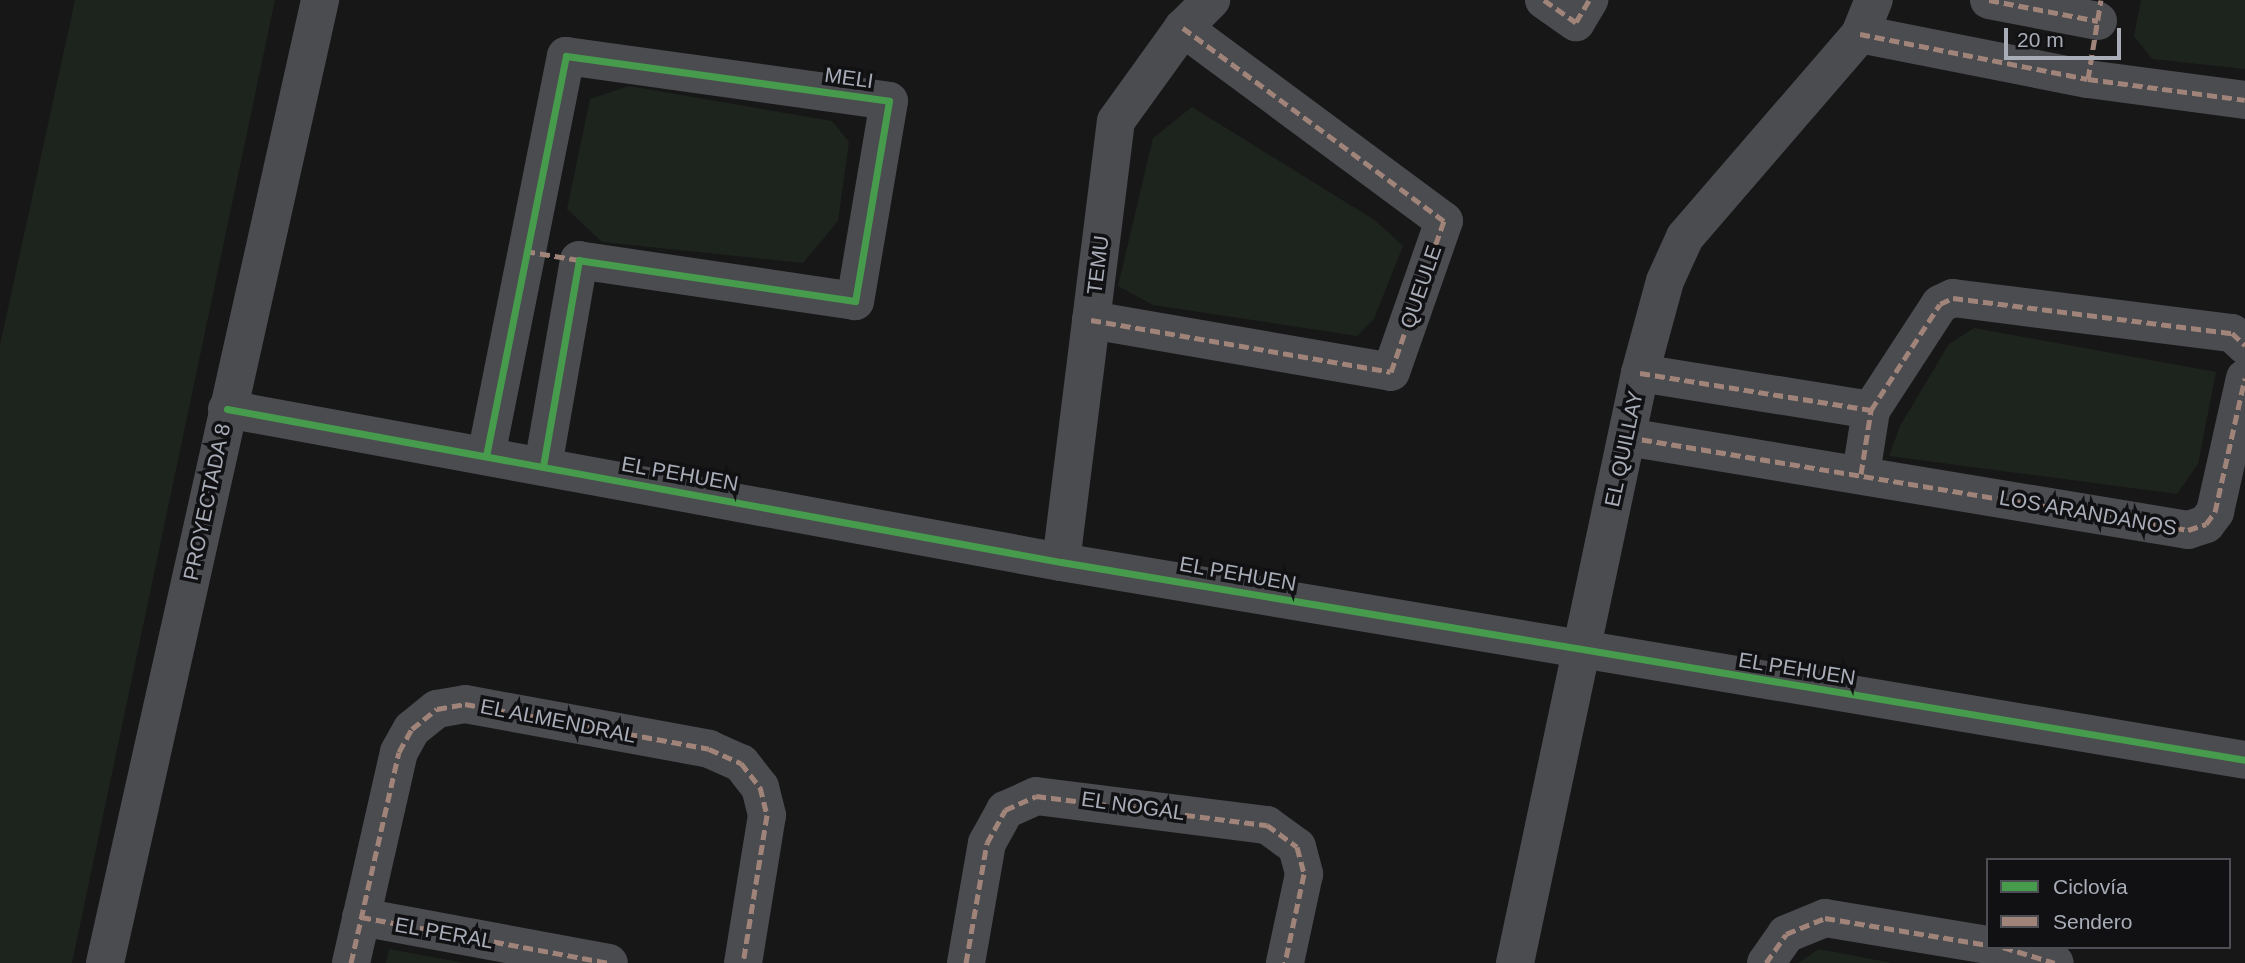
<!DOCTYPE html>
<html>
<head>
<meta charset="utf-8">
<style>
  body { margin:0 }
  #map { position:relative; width:2245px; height:963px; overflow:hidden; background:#171717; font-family:Arial,sans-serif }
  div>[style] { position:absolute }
  .green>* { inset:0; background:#1d241e }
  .minor>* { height:38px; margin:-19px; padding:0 19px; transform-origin:19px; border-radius:19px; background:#4b4c50 }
  .quiet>* { height:5px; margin-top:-2.5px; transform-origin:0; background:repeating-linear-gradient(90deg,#a18479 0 10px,transparent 0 15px) }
  .cycleway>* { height:7px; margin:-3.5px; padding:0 3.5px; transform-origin:3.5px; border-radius:3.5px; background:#469c4c }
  span { translate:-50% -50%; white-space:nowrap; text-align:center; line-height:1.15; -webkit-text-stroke:7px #111113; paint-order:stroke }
  .street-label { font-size:21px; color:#a8adb8 }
  .legend { position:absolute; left:1986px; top:858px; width:245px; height:91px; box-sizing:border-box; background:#111113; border:2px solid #4d4f55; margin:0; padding:9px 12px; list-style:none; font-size:21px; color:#a8adb8 }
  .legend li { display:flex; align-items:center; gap:14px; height:35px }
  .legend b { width:35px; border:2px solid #4d4f55 }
  .scale { position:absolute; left:2004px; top:28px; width:117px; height:32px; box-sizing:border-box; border:4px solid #a8adb8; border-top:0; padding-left:9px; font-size:21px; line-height:24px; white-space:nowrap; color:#a8adb8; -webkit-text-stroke:5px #111113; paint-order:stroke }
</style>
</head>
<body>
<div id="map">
  <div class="green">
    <i style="clip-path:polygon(75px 0,275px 0,72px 963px,0 963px,0 345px)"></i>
    <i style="clip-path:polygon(2141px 0,2245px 0,2245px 69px,2152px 59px,2134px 36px)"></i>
    <i style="clip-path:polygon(629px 86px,832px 121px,849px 142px,838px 221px,803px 263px,602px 242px,567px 209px,590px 99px)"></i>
    <i style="clip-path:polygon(1192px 107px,1376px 221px,1403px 246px,1374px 319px,1357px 336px,1153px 305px,1118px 286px,1153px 138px)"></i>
    <i style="clip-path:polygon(1974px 328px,2216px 372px,2198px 464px,2177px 494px,1889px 456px,1900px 426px,1949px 344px)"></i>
    <i style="clip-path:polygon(389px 949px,465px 963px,386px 963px)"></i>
    <i style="clip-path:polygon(1819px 949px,1892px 963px,1798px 963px)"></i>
  </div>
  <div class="minor">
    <i style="left:1544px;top:0;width:39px;rotate:35deg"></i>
    <i style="left:1576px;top:22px;width:26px;rotate:-59deg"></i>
    <i style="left:1989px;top:0;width:111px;rotate:10.9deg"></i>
    <i style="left:1860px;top:34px;width:232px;rotate:11.2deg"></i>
    <i style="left:2088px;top:79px;width:158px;rotate:7.6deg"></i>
    <i style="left:1091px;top:320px;width:304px;rotate:9.8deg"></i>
    <i style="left:1391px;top:372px;width:160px;rotate:-70.7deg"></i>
    <i style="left:1444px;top:221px;width:325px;rotate:-143.5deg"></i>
    <i style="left:1640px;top:373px;width:234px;rotate:9.1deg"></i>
    <i style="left:227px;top:409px;width:848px;rotate:10.4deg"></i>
    <i style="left:1061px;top:562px;width:1200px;rotate:9.49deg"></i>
    <i style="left:1627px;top:437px;width:569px;rotate:9.41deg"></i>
    <i style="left:2188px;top:530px;width:19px;rotate:-18deg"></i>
    <i style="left:2206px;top:524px;width:15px;rotate:-53deg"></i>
    <i style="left:2215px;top:512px;width:137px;rotate:-77.4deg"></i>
    <i style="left:486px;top:456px;width:408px;rotate:-78.7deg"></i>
    <i style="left:566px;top:56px;width:326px;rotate:7.9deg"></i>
    <i style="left:889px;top:101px;width:203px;rotate:99.6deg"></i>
    <i style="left:855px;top:301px;width:279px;rotate:-171.6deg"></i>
    <i style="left:579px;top:260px;width:210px;rotate:99.9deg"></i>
    <i style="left:1861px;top:474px;width:65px;rotate:-81.1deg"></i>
    <i style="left:1871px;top:410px;width:126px;rotate:-56.9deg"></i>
    <i style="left:1940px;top:304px;width:14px;rotate:-25deg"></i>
    <i style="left:1953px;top:298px;width:281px;rotate:7.2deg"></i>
    <i style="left:2232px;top:333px;width:18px;rotate:43deg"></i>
    <i style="left:1061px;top:562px;width:444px;rotate:-82.9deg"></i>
    <i style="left:1116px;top:121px;width:115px;rotate:-54.2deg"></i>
    <i style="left:1183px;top:28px;width:40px;rotate:-45deg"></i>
    <i style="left:361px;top:917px;width:252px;rotate:10.5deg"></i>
    <i style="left:2003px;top:947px;width:54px;rotate:17.1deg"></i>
    <i style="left:105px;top:963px;width:987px;rotate:-77.41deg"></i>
    <i style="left:351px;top:963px;width:216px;rotate:-77.2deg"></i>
    <i style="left:399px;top:752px;width:26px;rotate:-61deg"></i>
    <i style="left:412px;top:729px;width:32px;rotate:-39deg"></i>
    <i style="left:437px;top:709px;width:28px;rotate:-10deg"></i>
    <i style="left:465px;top:704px;width:248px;rotate:10.4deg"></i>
    <i style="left:709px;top:749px;width:35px;rotate:24deg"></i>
    <i style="left:741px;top:763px;width:31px;rotate:52deg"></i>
    <i style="left:760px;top:787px;width:29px;rotate:76deg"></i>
    <i style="left:767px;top:815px;width:150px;rotate:99.2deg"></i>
    <i style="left:966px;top:963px;width:122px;rotate:-80.1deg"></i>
    <i style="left:987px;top:843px;width:38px;rotate:-61deg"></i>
    <i style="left:1005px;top:810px;width:34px;rotate:-24deg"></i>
    <i style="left:1036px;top:796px;width:233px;rotate:7.2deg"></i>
    <i style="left:1267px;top:825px;width:37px;rotate:36deg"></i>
    <i style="left:1297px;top:847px;width:28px;rotate:75deg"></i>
    <i style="left:1304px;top:874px;width:91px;rotate:102.1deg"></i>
    <i style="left:1515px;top:963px;width:603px;rotate:-78.04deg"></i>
    <i style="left:1640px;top:373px;width:95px;rotate:-74.8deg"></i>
    <i style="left:1665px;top:281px;width:48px;rotate:-65.6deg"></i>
    <i style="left:1685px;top:237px;width:268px;rotate:-49.2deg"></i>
    <i style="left:1860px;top:34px;width:37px;rotate:-68deg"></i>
    <i style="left:1766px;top:963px;width:35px;rotate:-55deg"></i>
    <i style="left:1786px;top:934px;width:42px;rotate:-22.3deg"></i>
    <i style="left:1825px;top:918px;width:165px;rotate:9.4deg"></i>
  </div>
  <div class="quiet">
    <i style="left:1544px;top:0;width:39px;rotate:35deg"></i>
    <i style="left:1576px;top:22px;width:26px;rotate:-59deg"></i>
    <i style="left:1989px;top:0;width:111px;rotate:10.9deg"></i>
    <i style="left:1860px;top:34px;width:232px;rotate:11.2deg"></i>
    <i style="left:2088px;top:79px;width:158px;rotate:7.6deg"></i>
    <i style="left:2088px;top:79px;width:80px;rotate:-80.7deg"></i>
    <i style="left:525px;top:251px;width:55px;rotate:9.5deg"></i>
    <i style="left:1091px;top:320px;width:304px;rotate:9.8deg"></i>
    <i style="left:1391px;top:372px;width:160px;rotate:-70.7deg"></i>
    <i style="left:1444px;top:221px;width:325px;rotate:-143.5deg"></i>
    <i style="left:1640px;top:373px;width:234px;rotate:9.1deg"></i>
    <i style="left:1627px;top:437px;width:569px;rotate:9.41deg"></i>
    <i style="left:2188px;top:530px;width:19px;rotate:-18deg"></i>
    <i style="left:2206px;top:524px;width:15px;rotate:-53deg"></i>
    <i style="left:2215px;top:512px;width:137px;rotate:-77.4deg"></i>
    <i style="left:1861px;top:474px;width:65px;rotate:-81.1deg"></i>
    <i style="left:1871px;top:410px;width:126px;rotate:-56.9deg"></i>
    <i style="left:1940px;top:304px;width:14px;rotate:-25deg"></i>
    <i style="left:1953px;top:298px;width:281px;rotate:7.2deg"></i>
    <i style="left:2232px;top:333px;width:18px;rotate:43deg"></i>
    <i style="left:361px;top:917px;width:252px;rotate:10.5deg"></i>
    <i style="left:2003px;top:947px;width:54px;rotate:17.1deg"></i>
    <i style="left:351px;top:963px;width:216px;rotate:-77.2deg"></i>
    <i style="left:399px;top:752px;width:26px;rotate:-61deg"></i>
    <i style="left:412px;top:729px;width:32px;rotate:-39deg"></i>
    <i style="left:437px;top:709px;width:28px;rotate:-10deg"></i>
    <i style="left:465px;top:704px;width:248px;rotate:10.4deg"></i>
    <i style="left:709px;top:749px;width:35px;rotate:24deg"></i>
    <i style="left:741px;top:763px;width:31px;rotate:52deg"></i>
    <i style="left:760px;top:787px;width:29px;rotate:76deg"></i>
    <i style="left:767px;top:815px;width:150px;rotate:99.2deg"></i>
    <i style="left:966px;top:963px;width:122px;rotate:-80.1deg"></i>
    <i style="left:987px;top:843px;width:38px;rotate:-61deg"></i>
    <i style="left:1005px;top:810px;width:34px;rotate:-24deg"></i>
    <i style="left:1036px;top:796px;width:233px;rotate:7.2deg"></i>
    <i style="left:1267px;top:825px;width:37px;rotate:36deg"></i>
    <i style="left:1297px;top:847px;width:28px;rotate:75deg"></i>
    <i style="left:1304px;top:874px;width:91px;rotate:102.1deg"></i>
    <i style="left:1766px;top:963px;width:35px;rotate:-55deg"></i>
    <i style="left:1786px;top:934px;width:42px;rotate:-22.3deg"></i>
    <i style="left:1825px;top:918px;width:165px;rotate:9.4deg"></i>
  </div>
  <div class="cycleway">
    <i style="left:227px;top:409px;width:848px;rotate:10.4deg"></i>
    <i style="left:1061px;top:562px;width:1200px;rotate:9.49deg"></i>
    <i style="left:486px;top:456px;width:408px;rotate:-78.7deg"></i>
    <i style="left:566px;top:56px;width:326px;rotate:7.9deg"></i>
    <i style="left:889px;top:101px;width:203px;rotate:99.6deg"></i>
    <i style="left:855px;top:301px;width:279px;rotate:-171.6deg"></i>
    <i style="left:579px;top:260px;width:210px;rotate:99.9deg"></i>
  </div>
  <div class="street-label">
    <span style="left:849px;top:78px;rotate:8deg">MELI</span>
    <span style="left:1098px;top:265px;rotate:-83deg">TEMU</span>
    <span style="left:1421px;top:287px;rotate:-71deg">QUEULE</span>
    <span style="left:1624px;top:449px;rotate:-78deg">EL QUILLAY</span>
    <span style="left:680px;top:474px;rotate:10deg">EL PEHUEN</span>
    <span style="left:207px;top:502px;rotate:-78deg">PROYECTADA 8</span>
    <span style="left:2088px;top:513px;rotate:10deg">LOS ARANDANOS</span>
    <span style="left:1238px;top:574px;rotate:10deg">EL PEHUEN</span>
    <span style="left:1797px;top:669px;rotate:9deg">EL PEHUEN</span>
    <span style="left:558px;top:721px;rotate:11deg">EL ALMENDRAL</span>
    <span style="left:1133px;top:806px;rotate:8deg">EL NOGAL</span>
    <span style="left:444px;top:933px;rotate:10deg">EL PERAL</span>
  </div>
  <ul class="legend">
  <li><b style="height:9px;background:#469c4c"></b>Ciclovía</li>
  <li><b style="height:9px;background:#a18479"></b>Sendero</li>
  </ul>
  <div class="scale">20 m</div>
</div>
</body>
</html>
